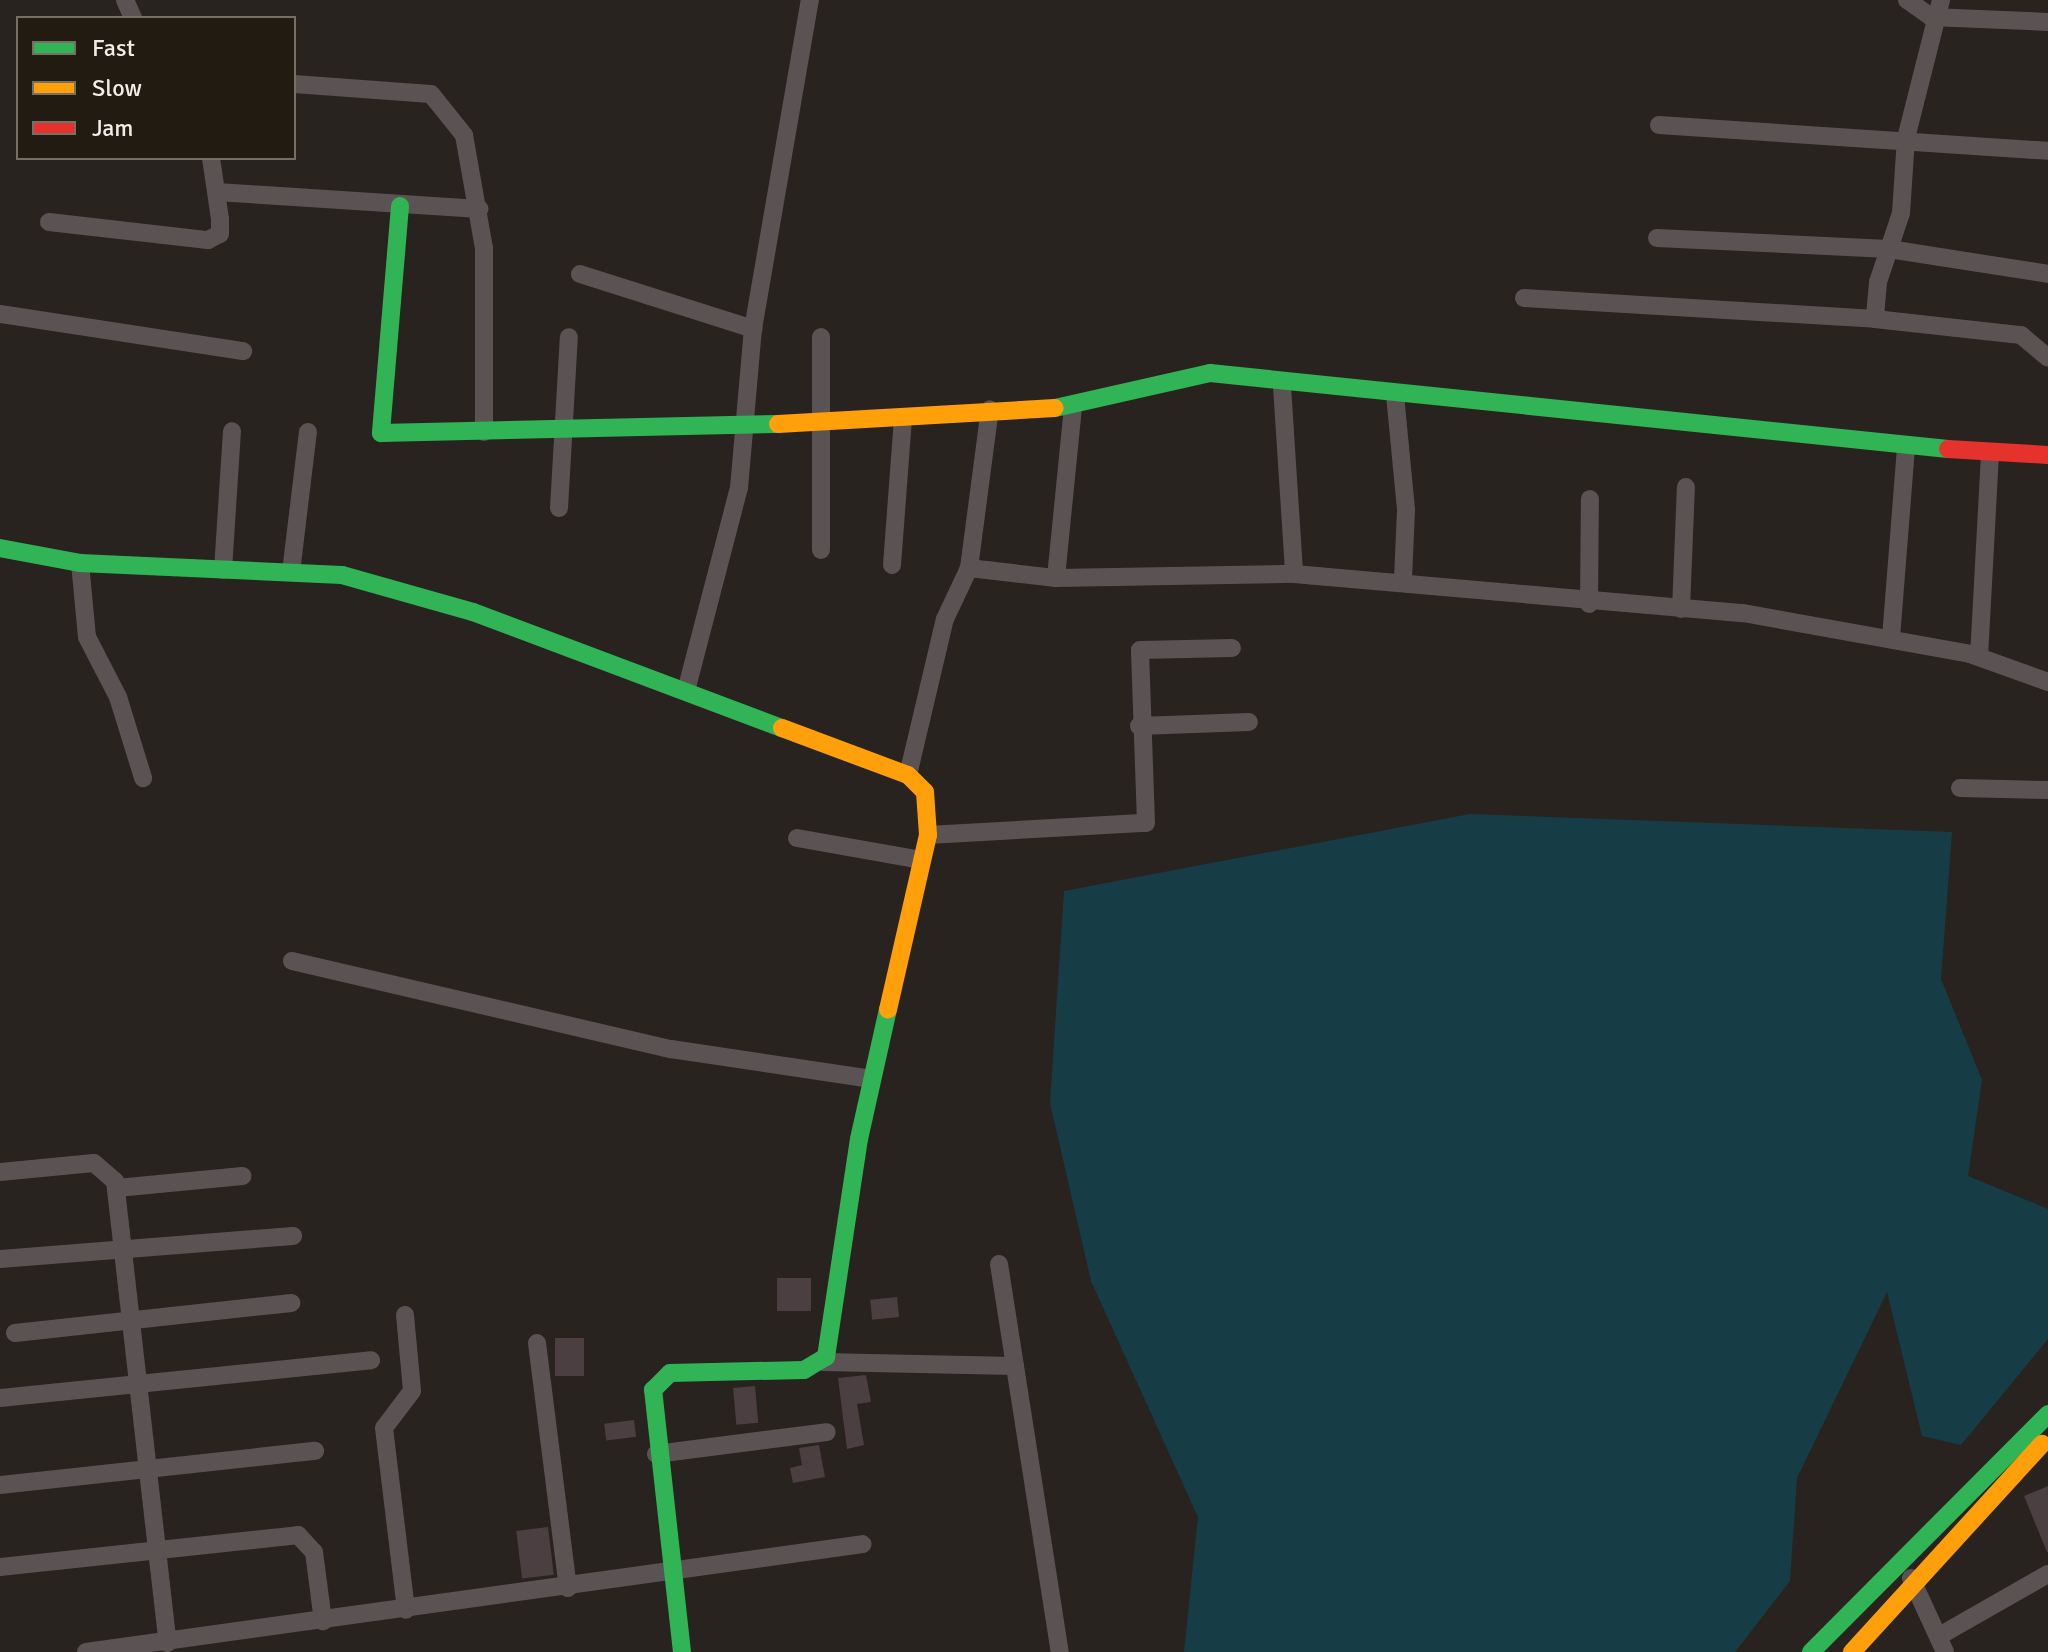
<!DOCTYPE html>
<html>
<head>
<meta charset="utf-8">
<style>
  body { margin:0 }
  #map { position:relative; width:2048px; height:1652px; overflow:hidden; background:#28231e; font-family:Signika,sans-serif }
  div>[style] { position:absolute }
  .water>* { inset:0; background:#163d46 }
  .building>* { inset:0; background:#4b3f42; transform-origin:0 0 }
  .street>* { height:18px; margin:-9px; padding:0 9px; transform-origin:9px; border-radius:9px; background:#5b5254 }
  .fast>* { height:18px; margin:-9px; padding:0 9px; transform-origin:9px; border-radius:9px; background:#30b455 }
  .slow>* { height:18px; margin:-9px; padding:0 9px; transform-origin:9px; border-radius:9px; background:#ff9f0a }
  .jam>* { height:18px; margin:-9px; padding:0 9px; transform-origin:9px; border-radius:9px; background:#e5322d }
  span { translate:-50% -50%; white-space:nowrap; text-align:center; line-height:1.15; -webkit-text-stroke:7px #211b12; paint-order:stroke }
  .legend { position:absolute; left:16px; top:16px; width:280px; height:144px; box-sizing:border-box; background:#211b12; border:2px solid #746f67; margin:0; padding:10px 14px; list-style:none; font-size:24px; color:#f1ece6 }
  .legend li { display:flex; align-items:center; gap:16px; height:40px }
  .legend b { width:40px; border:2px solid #746f67 }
</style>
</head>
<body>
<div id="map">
  <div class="water">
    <i style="clip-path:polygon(1470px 814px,1952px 832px,1941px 979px,1982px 1080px,1968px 1176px,2048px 1209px,2048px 1339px,1961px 1445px,1922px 1436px,1887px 1292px,1797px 1478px,1790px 1581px,1735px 1652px,1184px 1652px,1198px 1517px,1091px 1281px,1050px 1103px,1064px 891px)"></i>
  </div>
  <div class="building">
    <i style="left:811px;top:1278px;width:33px;height:34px;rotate:90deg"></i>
    <i style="left:897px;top:1297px;width:20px;height:27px;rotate:84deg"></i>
    <i style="left:555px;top:1338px;width:29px;height:38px"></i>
    <i style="clip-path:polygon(866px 1375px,871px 1402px,857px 1404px,864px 1445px,847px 1449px,838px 1378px)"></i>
    <i style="left:755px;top:1386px;width:37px;height:22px;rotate:85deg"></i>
    <i style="left:634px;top:1420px;width:17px;height:30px;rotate:83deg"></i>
    <i style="clip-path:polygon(819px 1445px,825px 1477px,793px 1483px,790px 1468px,802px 1465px,799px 1448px)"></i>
    <i style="clip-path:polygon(2048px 1486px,2048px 1552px,2047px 1552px,2024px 1496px)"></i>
    <i style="left:548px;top:1527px;width:48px;height:32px;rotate:83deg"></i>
  </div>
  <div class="street">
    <i style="left:125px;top:0;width:20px;rotate:66deg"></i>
    <i style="left:1907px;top:0;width:29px;rotate:35deg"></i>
    <i style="left:1931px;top:17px;width:117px;rotate:2.4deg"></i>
    <i style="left:1941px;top:0;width:142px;rotate:104.2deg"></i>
    <i style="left:1906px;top:138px;width:75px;rotate:93.8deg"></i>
    <i style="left:1901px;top:213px;width:73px;rotate:108.4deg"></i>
    <i style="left:1878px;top:282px;width:37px;rotate:95deg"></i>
    <i style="left:1875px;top:319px;width:147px;rotate:6.3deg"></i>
    <i style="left:2021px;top:335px;width:35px;rotate:40deg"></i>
    <i style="left:294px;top:84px;width:137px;rotate:4.2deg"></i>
    <i style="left:431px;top:94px;width:53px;rotate:51.2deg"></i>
    <i style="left:464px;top:135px;width:115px;rotate:80deg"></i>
    <i style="left:484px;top:248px;width:184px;rotate:90deg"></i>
    <i style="left:1659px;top:125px;width:390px;rotate:3.8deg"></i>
    <i style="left:217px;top:192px;width:263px;rotate:3.7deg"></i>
    <i style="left:49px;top:222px;width:160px;rotate:6.5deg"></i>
    <i style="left:208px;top:240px;width:13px;rotate:-27deg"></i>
    <i style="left:220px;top:234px;width:15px;rotate:-90deg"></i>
    <i style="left:220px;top:219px;width:62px;rotate:-98.4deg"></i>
    <i style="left:1657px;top:238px;width:232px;rotate:2.7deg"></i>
    <i style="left:1889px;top:249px;width:161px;rotate:8.9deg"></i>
    <i style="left:580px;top:274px;width:182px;rotate:17.6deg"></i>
    <i style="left:1524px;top:298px;width:352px;rotate:3.4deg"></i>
    <i style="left:0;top:314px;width:246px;rotate:8.7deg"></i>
    <i style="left:1282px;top:386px;width:188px;rotate:86.3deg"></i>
    <i style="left:1395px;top:395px;width:116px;rotate:84.5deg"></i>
    <i style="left:1406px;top:510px;width:70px;rotate:92.5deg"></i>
    <i style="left:1073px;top:407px;width:172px;rotate:95.7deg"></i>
    <i style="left:1056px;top:578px;width:238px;rotate:-1deg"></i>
    <i style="left:1294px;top:574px;width:451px;rotate:5deg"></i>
    <i style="left:1743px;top:613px;width:231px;rotate:10.2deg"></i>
    <i style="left:1970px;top:654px;width:83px;rotate:19.7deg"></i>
    <i style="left:559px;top:508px;width:171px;rotate:-86.7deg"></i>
    <i style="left:821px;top:550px;width:213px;rotate:-90deg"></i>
    <i style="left:80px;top:563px;width:74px;rotate:84.6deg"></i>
    <i style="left:87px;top:637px;width:68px;rotate:62.7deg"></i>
    <i style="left:118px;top:697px;width:85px;rotate:72.8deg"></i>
    <i style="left:892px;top:565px;width:148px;rotate:-85.7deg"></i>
    <i style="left:969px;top:568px;width:88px;rotate:6.6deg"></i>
    <i style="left:223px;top:570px;width:139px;rotate:-86.3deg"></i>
    <i style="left:291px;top:572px;width:141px;rotate:-83.1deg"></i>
    <i style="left:1589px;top:604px;width:105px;rotate:-89.5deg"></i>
    <i style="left:1681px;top:609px;width:122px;rotate:-87.7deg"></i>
    <i style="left:1891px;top:638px;width:192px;rotate:-85.5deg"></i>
    <i style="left:1979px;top:657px;width:205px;rotate:-86.9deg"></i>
    <i style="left:686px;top:691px;width:210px;rotate:-75.4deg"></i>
    <i style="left:739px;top:488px;width:160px;rotate:-85deg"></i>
    <i style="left:753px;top:329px;width:334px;rotate:-80.2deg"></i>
    <i style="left:1139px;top:726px;width:110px;rotate:-2.1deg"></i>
    <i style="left:908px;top:775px;width:160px;rotate:-76.7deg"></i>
    <i style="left:945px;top:619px;width:56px;rotate:-64.8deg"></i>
    <i style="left:969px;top:568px;width:160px;rotate:-82.5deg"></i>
    <i style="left:1960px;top:788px;width:88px;rotate:1.3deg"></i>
    <i style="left:928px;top:835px;width:218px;rotate:-3.2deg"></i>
    <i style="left:1146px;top:823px;width:173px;rotate:-92deg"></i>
    <i style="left:1140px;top:650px;width:92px;rotate:-1.2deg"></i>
    <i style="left:797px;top:838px;width:127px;rotate:10deg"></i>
    <i style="left:292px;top:961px;width:389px;rotate:13.1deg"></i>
    <i style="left:671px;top:1049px;width:203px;rotate:8.5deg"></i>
    <i style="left:0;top:1172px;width:94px;rotate:-5.5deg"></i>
    <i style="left:94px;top:1163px;width:28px;rotate:41deg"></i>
    <i style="left:115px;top:1181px;width:465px;rotate:83.5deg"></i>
    <i style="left:117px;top:1188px;width:126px;rotate:-5.5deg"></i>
    <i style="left:0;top:1259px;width:294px;rotate:-4.5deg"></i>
    <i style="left:999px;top:1264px;width:393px;rotate:81.1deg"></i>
    <i style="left:405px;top:1315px;width:76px;rotate:84.7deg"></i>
    <i style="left:412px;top:1391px;width:46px;rotate:127.1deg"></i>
    <i style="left:384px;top:1428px;width:183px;rotate:83.1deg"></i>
    <i style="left:15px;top:1333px;width:278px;rotate:-6.2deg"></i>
    <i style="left:537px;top:1343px;width:247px;rotate:82.8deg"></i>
    <i style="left:823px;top:1362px;width:192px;rotate:1.2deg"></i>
    <i style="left:0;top:1398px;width:373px;rotate:-5.8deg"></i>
    <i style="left:656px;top:1454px;width:172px;rotate:-7.3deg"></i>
    <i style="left:0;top:1485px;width:317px;rotate:-6.2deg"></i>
    <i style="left:0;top:1567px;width:300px;rotate:-6.1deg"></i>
    <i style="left:298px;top:1535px;width:23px;rotate:47deg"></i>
    <i style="left:314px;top:1552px;width:70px;rotate:82.6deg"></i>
    <i style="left:1911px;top:1578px;width:81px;rotate:65.3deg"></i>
    <i style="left:1941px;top:1635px;width:123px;rotate:-29.7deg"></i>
    <i style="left:86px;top:1652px;width:784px;rotate:-7.91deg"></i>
  </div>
  <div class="fast">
    <i style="left:400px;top:206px;width:228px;rotate:94.8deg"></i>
    <i style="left:381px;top:433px;width:397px;rotate:-1.3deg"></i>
    <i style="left:1055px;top:408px;width:159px;rotate:-12.7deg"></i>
    <i style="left:1210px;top:373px;width:742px;rotate:5.88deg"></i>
    <i style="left:0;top:548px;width:81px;rotate:10.6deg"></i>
    <i style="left:80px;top:563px;width:262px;rotate:2.6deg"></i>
    <i style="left:342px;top:575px;width:136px;rotate:15.8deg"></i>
    <i style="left:473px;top:612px;width:330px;rotate:20.6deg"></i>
    <i style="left:682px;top:1652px;width:264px;rotate:-96.3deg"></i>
    <i style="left:653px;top:1390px;width:24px;rotate:-45deg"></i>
    <i style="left:670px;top:1373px;width:134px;rotate:-1.3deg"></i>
    <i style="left:804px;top:1370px;width:26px;rotate:-31deg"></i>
    <i style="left:826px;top:1357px;width:220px;rotate:-81.4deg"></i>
    <i style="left:859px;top:1139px;width:133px;rotate:-77.4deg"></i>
    <i style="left:1811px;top:1652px;width:336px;rotate:-45.1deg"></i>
  </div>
  <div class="slow">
    <i style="left:778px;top:424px;width:277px;rotate:-3.3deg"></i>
    <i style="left:782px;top:728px;width:134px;rotate:20.5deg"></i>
    <i style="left:908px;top:775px;width:24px;rotate:45deg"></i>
    <i style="left:925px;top:792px;width:43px;rotate:86deg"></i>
    <i style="left:928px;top:835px;width:179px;rotate:102.9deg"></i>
    <i style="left:1852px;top:1652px;width:282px;rotate:-47.6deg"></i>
  </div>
  <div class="jam">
    <i style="left:1948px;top:449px;width:100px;rotate:3.4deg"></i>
  </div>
  <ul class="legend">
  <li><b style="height:10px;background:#30b455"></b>Fast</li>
  <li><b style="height:10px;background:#ff9f0a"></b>Slow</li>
  <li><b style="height:10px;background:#e5322d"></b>Jam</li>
  </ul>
</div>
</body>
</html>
